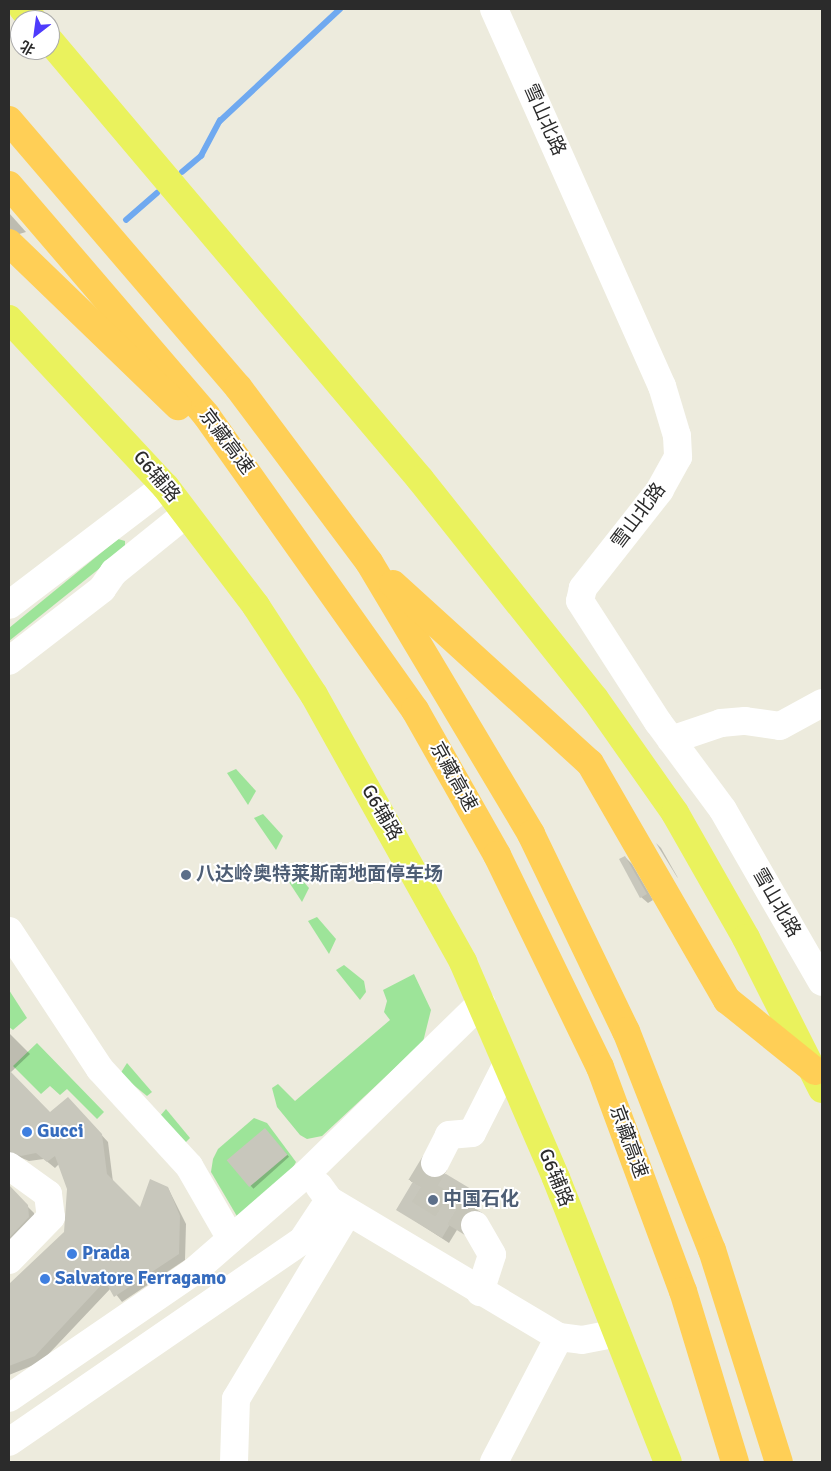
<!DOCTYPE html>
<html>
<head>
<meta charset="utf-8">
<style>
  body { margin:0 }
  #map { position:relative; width:831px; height:1471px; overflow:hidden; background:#edebdd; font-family:Signika,"Noto Sans SC",sans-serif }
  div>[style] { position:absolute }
  .green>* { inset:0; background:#9de499 }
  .shadow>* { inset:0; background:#0003; transform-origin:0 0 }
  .stream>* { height:5.5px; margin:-2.75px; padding:0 2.75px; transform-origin:2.75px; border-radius:2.75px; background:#6fa9f0 }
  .building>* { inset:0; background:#c8c7bc; transform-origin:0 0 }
  .minor-tunnel>* { height:28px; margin-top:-14px; transform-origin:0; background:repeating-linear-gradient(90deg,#c6c5b9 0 28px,transparent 0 42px) }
  .minor>* { height:28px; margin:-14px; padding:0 14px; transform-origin:14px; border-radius:14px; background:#fff }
  .major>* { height:28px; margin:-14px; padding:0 14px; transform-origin:14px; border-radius:14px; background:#eaf25d }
  .highway>* { height:28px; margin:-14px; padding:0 14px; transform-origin:14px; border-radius:14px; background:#ffcf56 }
  .dots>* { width:14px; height:14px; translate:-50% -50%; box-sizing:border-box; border:2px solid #fff; border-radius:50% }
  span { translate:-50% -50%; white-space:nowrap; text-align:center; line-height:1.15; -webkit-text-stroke:4px #fff; paint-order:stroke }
  .street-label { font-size:19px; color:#2b2b2b }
  .service-label { font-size:19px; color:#4e5e75; font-weight:700 }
  .left { translate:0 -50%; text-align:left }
  .shop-label { font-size:19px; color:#366cbe; font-weight:700 }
  .frame { position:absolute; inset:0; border:10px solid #2b2b2b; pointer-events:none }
  .north { position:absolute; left:10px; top:10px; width:50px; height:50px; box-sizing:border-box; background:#fff; border:1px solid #aaa; border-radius:50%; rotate:210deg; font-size:14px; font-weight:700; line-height:20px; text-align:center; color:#2b2b2b }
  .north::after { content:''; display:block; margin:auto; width:18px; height:22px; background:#4e3bfc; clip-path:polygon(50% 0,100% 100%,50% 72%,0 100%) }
</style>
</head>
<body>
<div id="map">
  <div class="green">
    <i style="clip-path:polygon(118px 539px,125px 541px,125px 548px,9px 641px,9px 628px)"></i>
    <i style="clip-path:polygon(236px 769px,256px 791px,248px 805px,227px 773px)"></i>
    <i style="clip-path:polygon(263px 814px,283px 836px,276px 850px,254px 818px)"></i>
    <i style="clip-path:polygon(290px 866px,309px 888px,302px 902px,281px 870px)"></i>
    <i style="clip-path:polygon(317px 917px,336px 939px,329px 954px,308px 921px)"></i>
    <i style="clip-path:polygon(344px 965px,364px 981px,366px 992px,360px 1000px,336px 970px)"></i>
    <i style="clip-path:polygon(414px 974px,431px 1010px,423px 1042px,322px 1136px,307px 1139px,300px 1135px,277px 1107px,272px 1088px,278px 1084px,295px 1101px,390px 1020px,384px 1012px,387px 1001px,383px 990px)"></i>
    <i style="clip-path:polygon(9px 990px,27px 1018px,13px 1030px,9px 1027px)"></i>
    <i style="clip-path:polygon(37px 1043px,104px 1112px,97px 1119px,67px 1089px,60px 1095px,50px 1086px,41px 1094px,13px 1066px)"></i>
    <i style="clip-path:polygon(127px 1063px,152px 1092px,147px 1096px,120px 1074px)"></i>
    <i style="clip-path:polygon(166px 1109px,190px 1138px,186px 1142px,182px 1143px,160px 1116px)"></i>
    <i style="clip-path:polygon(254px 1118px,267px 1123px,296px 1162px,290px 1173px,238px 1218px,211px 1172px,213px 1159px,218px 1149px)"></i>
  </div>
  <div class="shadow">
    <i style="clip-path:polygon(9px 213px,26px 232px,9px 237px)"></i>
    <i style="clip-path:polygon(656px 843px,661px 848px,678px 878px,677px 877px)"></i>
    <i style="clip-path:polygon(625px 857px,632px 864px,653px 900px,648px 903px,641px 897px)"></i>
    <i style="clip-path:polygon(9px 1033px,30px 1054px,10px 1073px,50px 1114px,75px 1106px,108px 1142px,113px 1182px,141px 1209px,168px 1188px,186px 1224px,185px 1260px,122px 1302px,111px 1288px,41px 1362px,9px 1375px,9px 1285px,65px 1233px,68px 1189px,59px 1164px,55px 1168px,44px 1159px,29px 1161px,17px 1156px,9px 1160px)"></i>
    <i style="left:265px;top:1130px;width:36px;height:48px;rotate:48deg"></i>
    <i style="clip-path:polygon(445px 1175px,477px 1197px,449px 1243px,397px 1209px,429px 1178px)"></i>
    <i style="clip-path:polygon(9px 1188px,34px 1213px,35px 1224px,9px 1254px)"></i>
  </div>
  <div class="stream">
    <i style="left:182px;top:172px;width:25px;rotate:-40deg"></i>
    <i style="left:201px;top:156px;width:40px;rotate:-62deg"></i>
    <i style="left:220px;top:121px;width:164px;rotate:-43deg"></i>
    <i style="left:126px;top:220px;width:41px;rotate:-41.1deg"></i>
  </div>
  <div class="building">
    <i style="clip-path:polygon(625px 856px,647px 894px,640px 898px,619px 859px)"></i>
    <i style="clip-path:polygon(9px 1070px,50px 1112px,68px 1097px,102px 1134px,107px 1174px,140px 1207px,150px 1179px,168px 1187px,180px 1216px,179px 1254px,114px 1297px,105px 1281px,35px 1356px,9px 1366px,9px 1284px,64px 1232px,67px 1189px,55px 1156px,47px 1162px,36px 1153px,21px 1156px,9px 1151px)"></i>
    <i style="left:265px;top:1128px;width:35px;height:50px;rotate:50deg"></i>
    <i style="clip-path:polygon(421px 1168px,428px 1177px,446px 1174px,471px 1189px,442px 1238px,396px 1210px)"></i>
    <i style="clip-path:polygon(9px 1185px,28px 1205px,29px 1217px,9px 1238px)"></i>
  </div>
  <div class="minor-tunnel">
    <i style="left:435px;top:1163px;width:31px;rotate:121deg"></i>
    <i style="left:419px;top:1190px;width:66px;rotate:32deg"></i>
  </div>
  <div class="minor">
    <i style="left:494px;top:9px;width:413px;rotate:66deg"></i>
    <i style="left:662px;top:386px;width:52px;rotate:73.3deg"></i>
    <i style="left:677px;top:436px;width:21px;rotate:87deg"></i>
    <i style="left:678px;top:457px;width:38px;rotate:119deg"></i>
    <i style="left:660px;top:490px;width:125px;rotate:128.2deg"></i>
    <i style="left:583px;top:588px;width:13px;rotate:103deg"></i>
    <i style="left:580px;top:601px;width:144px;rotate:57.2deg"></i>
    <i style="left:658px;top:722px;width:109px;rotate:53.5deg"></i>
    <i style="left:723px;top:810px;width:198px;rotate:60.1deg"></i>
    <i style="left:9px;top:605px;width:196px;rotate:-37.3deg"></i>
    <i style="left:9px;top:661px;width:118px;rotate:-37.7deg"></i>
    <i style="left:102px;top:589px;width:21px;rotate:-55deg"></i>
    <i style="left:114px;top:572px;width:92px;rotate:-38.9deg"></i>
    <i style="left:671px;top:740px;width:53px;rotate:-18.8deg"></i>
    <i style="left:721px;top:723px;width:24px;rotate:-5deg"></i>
    <i style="left:745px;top:721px;width:35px;rotate:8deg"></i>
    <i style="left:780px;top:726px;width:48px;rotate:-28.7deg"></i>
    <i style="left:9px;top:931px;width:165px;rotate:56.6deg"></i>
    <i style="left:100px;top:1069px;width:132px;rotate:47.5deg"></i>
    <i style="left:189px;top:1166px;width:84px;rotate:60.1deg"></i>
    <i style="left:435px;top:1163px;width:31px;rotate:-63deg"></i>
    <i style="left:449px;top:1135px;width:23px;rotate:-5deg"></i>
    <i style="left:472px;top:1133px;width:75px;rotate:-63.1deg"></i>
    <i style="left:9px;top:1166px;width:48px;rotate:35.7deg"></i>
    <i style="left:48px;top:1194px;width:23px;rotate:83deg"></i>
    <i style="left:51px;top:1217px;width:60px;rotate:134.3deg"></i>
    <i style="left:319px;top:1186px;width:17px;rotate:54deg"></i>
    <i style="left:329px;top:1200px;width:268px;rotate:30.8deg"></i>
    <i style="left:559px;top:1337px;width:23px;rotate:7deg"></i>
    <i style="left:582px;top:1340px;width:33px;rotate:-11deg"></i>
    <i style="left:475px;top:1225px;width:34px;rotate:60deg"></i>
    <i style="left:492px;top:1255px;width:39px;rotate:108deg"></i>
    <i style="left:9px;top:1398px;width:223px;rotate:-34.4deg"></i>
    <i style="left:193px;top:1272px;width:152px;rotate:-41deg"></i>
    <i style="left:308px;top:1172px;width:242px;rotate:-44.3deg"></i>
    <i style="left:9px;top:1442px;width:355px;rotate:-34.5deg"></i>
    <i style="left:302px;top:1241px;width:49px;rotate:-56.6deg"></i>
    <i style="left:234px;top:1462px;width:63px;rotate:-88.2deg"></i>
    <i style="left:236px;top:1399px;width:218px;rotate:-59.1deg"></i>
    <i style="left:494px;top:1462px;width:141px;rotate:-62.5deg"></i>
  </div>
  <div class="major">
    <i style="left:23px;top:9px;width:15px;rotate:48deg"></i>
    <i style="left:50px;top:41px;width:573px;rotate:49.81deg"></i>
    <i style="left:420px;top:479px;width:281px;rotate:51.5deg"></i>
    <i style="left:595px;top:699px;width:139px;rotate:54.9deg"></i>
    <i style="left:675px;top:813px;width:144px;rotate:60.4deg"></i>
    <i style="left:746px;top:938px;width:169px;rotate:63.3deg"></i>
    <i style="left:9px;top:319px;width:229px;rotate:47deg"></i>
    <i style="left:165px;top:486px;width:151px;rotate:52.8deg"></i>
    <i style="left:256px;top:606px;width:106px;rotate:56.9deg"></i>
    <i style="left:314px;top:695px;width:306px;rotate:60.8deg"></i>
    <i style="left:463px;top:962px;width:235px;rotate:66.7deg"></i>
    <i style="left:556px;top:1178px;width:305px;rotate:68.5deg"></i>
  </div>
  <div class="highway">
    <i style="left:9px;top:120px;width:352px;rotate:49.4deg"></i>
    <i style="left:238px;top:387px;width:219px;rotate:53.2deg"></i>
    <i style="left:369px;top:562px;width:317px;rotate:59.2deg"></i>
    <i style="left:531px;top:834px;width:219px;rotate:64.3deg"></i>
    <i style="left:626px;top:1031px;width:235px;rotate:68.6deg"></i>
    <i style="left:712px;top:1250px;width:222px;rotate:72.5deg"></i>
    <i style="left:9px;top:185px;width:303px;rotate:49.4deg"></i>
    <i style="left:206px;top:415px;width:362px;rotate:54.7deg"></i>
    <i style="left:415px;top:710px;width:167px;rotate:60.5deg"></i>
    <i style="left:497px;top:855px;width:236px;rotate:64.1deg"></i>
    <i style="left:600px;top:1067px;width:239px;rotate:69.7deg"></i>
    <i style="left:683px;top:1291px;width:179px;rotate:73.1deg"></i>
    <i style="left:9px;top:243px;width:235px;rotate:44deg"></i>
    <i style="left:393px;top:584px;width:266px;rotate:42.3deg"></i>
    <i style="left:590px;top:763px;width:274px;rotate:60deg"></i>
    <i style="left:727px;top:1000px;width:113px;rotate:38.9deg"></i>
  </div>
  <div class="dots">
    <i style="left:186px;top:875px;background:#5c6f8a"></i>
    <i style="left:27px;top:1132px;background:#3f7fe0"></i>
    <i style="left:433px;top:1200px;background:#5c6f8a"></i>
    <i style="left:72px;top:1254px;background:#3f7fe0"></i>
    <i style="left:45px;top:1279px;background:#3f7fe0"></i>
  </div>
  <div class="street-label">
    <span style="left:544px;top:120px;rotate:66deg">雪山北路</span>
    <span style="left:226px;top:442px;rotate:53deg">京藏高速</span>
    <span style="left:156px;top:477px;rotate:50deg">G6辅路</span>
    <span style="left:639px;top:516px;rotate:-53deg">雪山北路</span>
    <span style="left:453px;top:777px;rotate:61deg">京藏高速</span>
    <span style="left:381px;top:813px;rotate:60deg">G6辅路</span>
    <span style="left:776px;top:903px;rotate:60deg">雪山北路</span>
    <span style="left:628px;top:1142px;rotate:70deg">京藏高速</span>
    <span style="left:555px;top:1178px;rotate:68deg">G6辅路</span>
  </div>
  <div class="service-label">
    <span class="left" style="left:196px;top:875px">八达岭奥特莱斯南地面停车场</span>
    <span class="left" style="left:443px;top:1200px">中国石化</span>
  </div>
  <div class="shop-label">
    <span class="left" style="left:37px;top:1132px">Gucci</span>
    <span class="left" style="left:82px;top:1254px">Prada</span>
    <span class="left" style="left:55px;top:1279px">Salvatore Ferragamo</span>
  </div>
  <div class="frame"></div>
  <div class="north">北</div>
</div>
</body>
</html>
